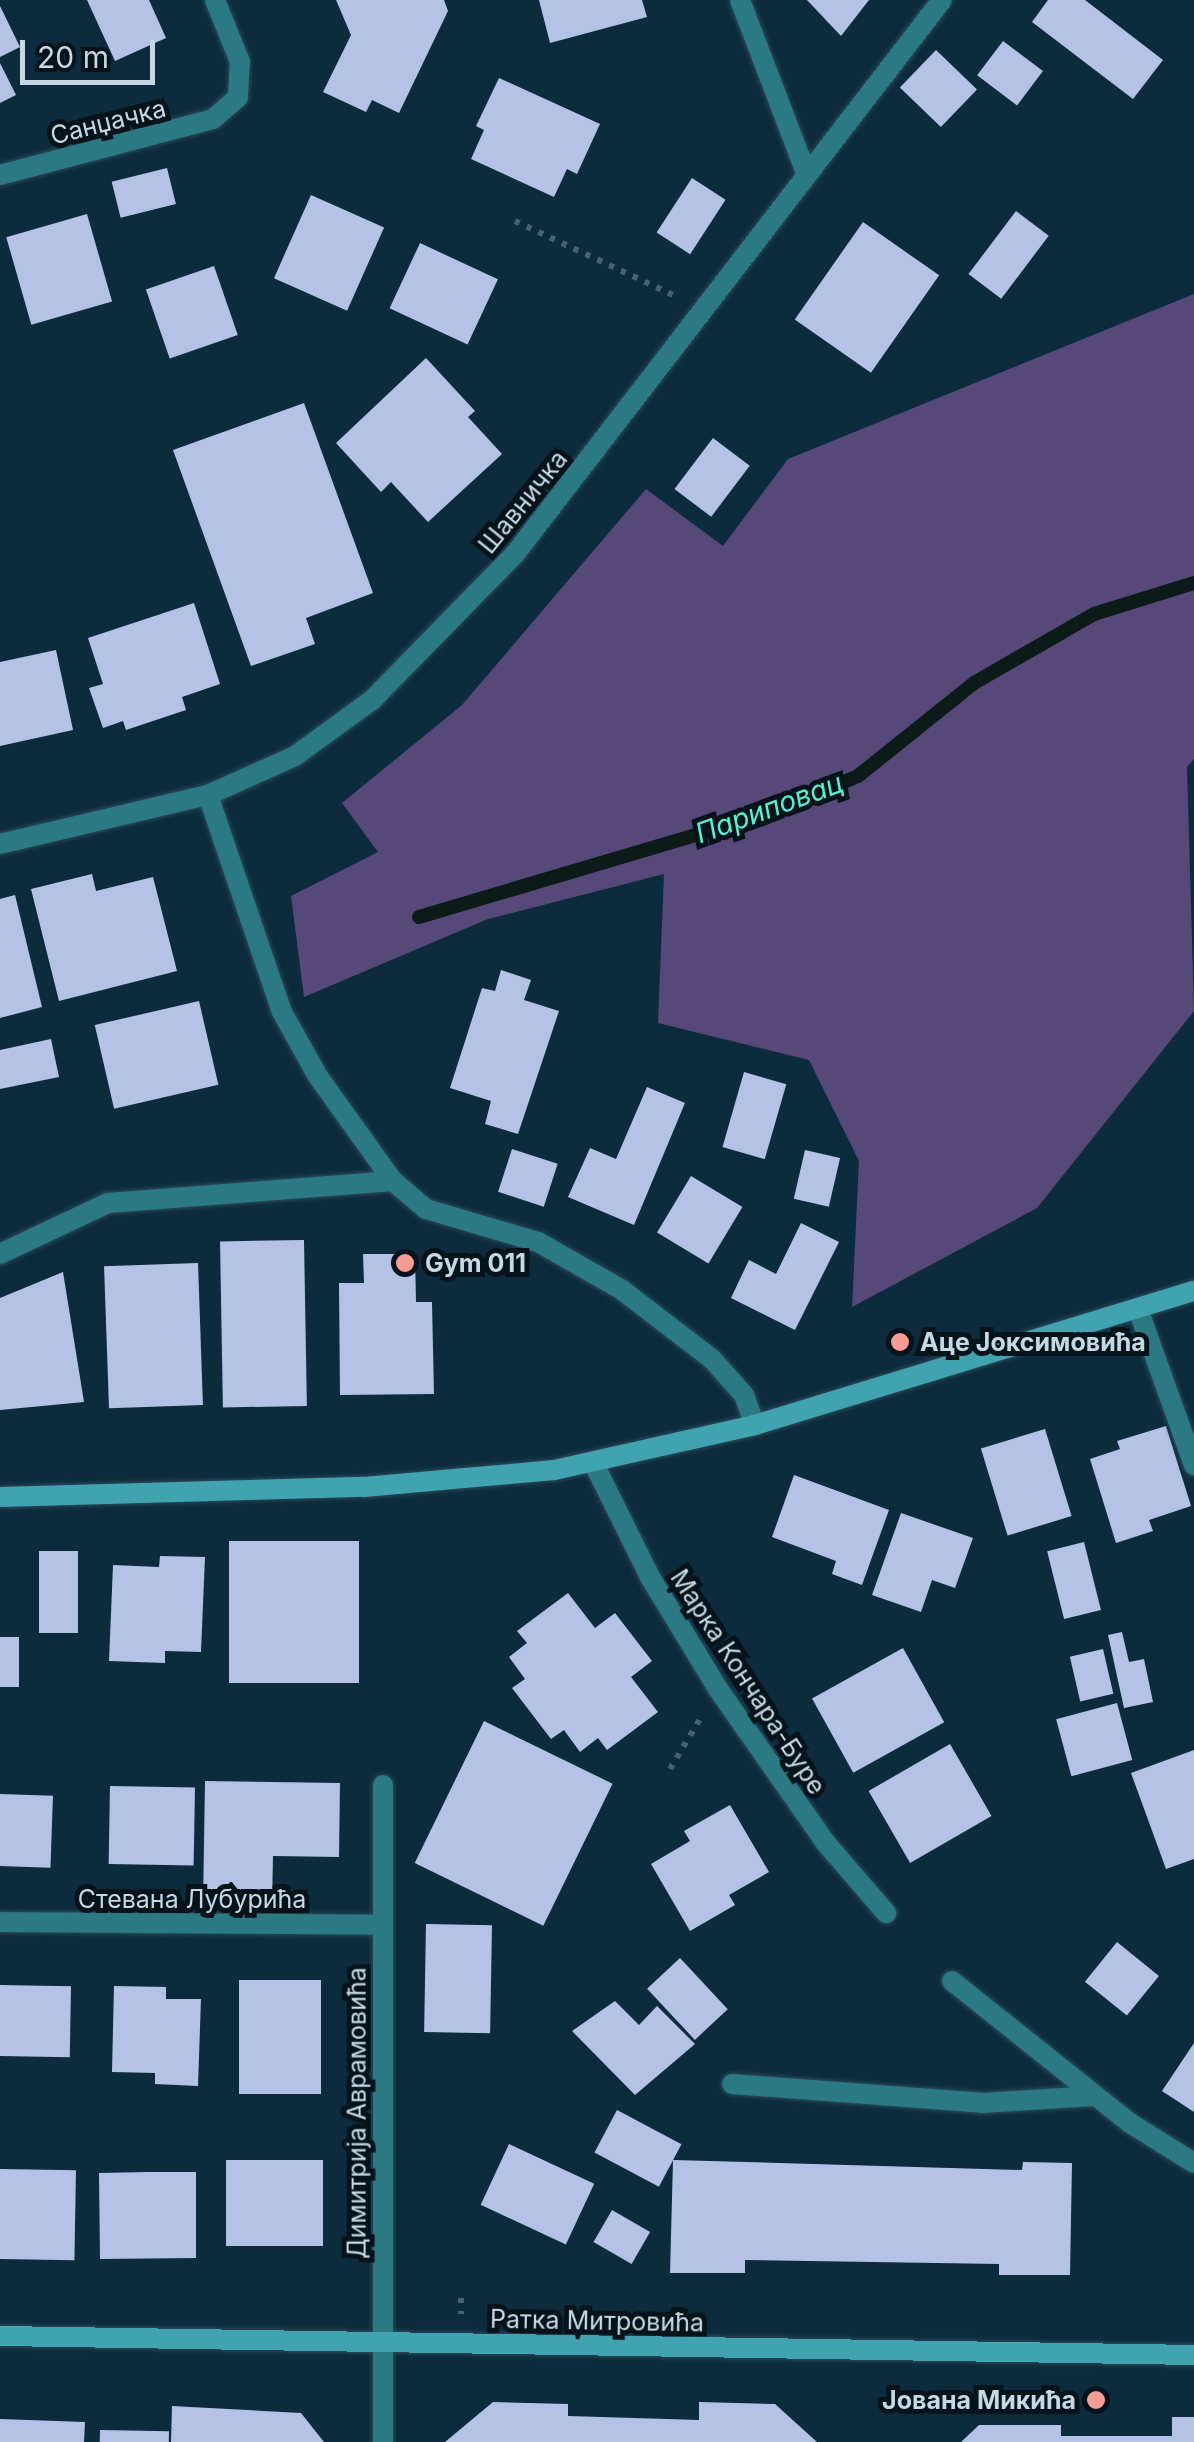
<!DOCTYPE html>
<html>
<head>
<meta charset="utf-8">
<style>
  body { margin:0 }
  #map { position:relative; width:1194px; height:2442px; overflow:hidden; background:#0c2c3e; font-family:Inter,sans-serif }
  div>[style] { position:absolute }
  .green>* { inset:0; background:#564879 }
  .stream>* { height:14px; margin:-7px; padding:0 7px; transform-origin:7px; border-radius:7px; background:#0c1b17 }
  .building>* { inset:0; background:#b4c3e5; transform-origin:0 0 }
  .path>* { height:6px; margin-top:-3px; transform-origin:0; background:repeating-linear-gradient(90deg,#476373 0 5px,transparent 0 13px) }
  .roads { filter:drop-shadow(0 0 2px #2a4858) drop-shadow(0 0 2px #2a4858) }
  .lane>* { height:20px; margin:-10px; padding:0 10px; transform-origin:10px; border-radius:10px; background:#2b7983 }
  .street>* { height:20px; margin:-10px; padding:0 10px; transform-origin:10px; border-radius:10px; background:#2b7983 }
  .secondary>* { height:20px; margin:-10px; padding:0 10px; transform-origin:10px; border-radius:10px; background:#41a3af }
  .dots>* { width:28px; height:28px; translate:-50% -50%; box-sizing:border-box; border:5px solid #07131b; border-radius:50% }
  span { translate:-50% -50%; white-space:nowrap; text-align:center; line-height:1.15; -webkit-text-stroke:10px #07131b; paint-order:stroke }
  .street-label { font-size:25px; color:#c6d8e3 }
  .poi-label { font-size:25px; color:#c6d8e3; font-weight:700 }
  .left { translate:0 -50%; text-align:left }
  .right { translate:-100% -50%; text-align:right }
  .water-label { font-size:28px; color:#54f2d2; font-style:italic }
  .scale { position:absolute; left:20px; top:40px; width:135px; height:45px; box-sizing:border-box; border:5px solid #c6d8e3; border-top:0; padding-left:12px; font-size:30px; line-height:35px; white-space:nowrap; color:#c6d8e3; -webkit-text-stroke:8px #07131b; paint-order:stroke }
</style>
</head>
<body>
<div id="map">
  <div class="green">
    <i style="clip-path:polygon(1194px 294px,1194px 759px,1187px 767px,1194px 1011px,1037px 1208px,852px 1307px,859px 1161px,809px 1060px,658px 1023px,664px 874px,488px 919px,304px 997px,291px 896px,378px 852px,342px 803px,462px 705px,646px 489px,723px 546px,788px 459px)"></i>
  </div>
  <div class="stream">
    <i style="left:419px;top:917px;width:370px;rotate:-16.5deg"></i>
    <i style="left:774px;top:812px;width:91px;rotate:-23.2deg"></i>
    <i style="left:858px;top:776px;width:149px;rotate:-38.7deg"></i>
    <i style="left:974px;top:683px;width:138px;rotate:-29.9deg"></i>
    <i style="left:1094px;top:614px;width:105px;rotate:-17.2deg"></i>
  </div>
  <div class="building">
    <i style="clip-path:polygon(87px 0,149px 0,166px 38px,115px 61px)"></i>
    <i style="clip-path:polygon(336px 0,444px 0,448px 11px,399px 113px,372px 100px,366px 112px,323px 92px,351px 35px)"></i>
    <i style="clip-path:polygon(539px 0,642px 0,647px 17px,550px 43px)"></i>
    <i style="clip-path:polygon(807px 0,869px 0,841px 36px)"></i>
    <i style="clip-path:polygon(1048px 0,1085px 0,1163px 60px,1133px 99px,1032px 22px)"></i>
    <i style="clip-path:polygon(0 6px,20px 47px,0 57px)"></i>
    <i style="left:1003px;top:41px;width:50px;height:43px;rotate:37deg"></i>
    <i style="left:936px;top:50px;width:57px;height:52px;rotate:44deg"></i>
    <i style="clip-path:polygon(0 63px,16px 95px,0 103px)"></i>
    <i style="clip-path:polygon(499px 78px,600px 124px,577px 174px,567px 169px,554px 197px,471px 159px,484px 130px,476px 126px)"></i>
    <i style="left:167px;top:168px;width:37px;height:57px;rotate:76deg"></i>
    <i style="left:692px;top:178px;width:40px;height:65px;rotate:33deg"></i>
    <i style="left:311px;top:195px;width:80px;height:91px;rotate:24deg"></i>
    <i style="left:1016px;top:211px;width:41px;height:79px;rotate:37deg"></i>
    <i style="left:87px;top:214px;width:91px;height:84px;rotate:74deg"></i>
    <i style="left:863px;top:222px;width:93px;height:119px;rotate:35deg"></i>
    <i style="left:420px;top:243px;width:86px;height:72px;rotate:25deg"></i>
    <i style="left:214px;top:266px;width:73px;height:72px;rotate:71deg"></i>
    <i style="clip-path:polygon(426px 358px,475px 411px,468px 417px,502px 454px,428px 522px,391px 482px,381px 492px,336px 443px)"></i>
    <i style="clip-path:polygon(304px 403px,373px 593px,306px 618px,315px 644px,251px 666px,173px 450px)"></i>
    <i style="left:713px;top:438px;width:46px;height:64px;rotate:37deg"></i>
    <i style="clip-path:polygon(194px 603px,220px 684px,182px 697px,186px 710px,126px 730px,123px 721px,103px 728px,89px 688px,103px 684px,88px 638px)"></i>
    <i style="clip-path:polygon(56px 650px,73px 730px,0 746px,0 662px)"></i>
    <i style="clip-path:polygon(92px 874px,96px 891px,153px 877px,177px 971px,59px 1001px,31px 889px)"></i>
    <i style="clip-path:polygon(15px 895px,42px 1007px,0 1018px,0 899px)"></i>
    <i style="clip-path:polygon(501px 970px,531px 980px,524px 1000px,559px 1011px,518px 1134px,485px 1124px,491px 1101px,450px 1088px,482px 988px,495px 991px)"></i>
    <i style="left:199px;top:1001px;width:86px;height:107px;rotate:77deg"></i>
    <i style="clip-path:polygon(51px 1039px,59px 1077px,0 1089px,0 1050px)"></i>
    <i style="left:744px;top:1072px;width:44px;height:78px;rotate:16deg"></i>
    <i style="clip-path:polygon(647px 1087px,685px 1103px,634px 1225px,568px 1197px,590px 1148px,616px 1159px)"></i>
    <i style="left:512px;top:1149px;width:48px;height:45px;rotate:18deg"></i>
    <i style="left:805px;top:1150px;width:36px;height:50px;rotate:13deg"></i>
    <i style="left:691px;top:1176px;width:60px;height:66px;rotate:31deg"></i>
    <i style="clip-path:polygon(801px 1223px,839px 1242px,795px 1330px,731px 1298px,749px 1260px,776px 1274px)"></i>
    <i style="left:304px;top:1240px;width:166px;height:84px;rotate:89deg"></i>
    <i style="clip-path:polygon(363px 1254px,415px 1254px,416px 1302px,432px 1302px,434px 1394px,340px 1395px,339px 1283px,364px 1283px)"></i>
    <i style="left:198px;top:1263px;width:142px;height:94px;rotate:88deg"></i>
    <i style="clip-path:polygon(63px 1272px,84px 1402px,0 1410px,0 1298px)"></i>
    <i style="clip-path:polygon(1166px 1426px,1191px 1506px,1149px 1520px,1153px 1531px,1116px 1543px,1090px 1459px,1120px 1449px,1117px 1441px)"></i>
    <i style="left:1045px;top:1429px;width:91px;height:67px;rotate:73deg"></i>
    <i style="clip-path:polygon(794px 1475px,889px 1510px,862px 1585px,832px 1574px,836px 1561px,772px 1537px)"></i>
    <i style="clip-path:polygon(901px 1513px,973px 1538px,955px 1588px,932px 1580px,921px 1612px,872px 1595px)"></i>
    <i style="left:229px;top:1541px;width:130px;height:142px"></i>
    <i style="left:1084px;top:1542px;width:70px;height:38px;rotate:76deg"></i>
    <i style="left:39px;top:1551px;width:39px;height:82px"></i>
    <i style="clip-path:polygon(160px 1556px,205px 1557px,201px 1652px,165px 1651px,165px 1663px,109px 1661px,113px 1565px,159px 1567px)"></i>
    <i style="clip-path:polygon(568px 1593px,595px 1628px,615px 1613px,652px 1661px,631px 1677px,658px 1712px,607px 1750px,598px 1738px,580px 1752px,564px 1730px,551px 1739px,512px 1688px,525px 1679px,509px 1657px,527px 1643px,517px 1631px)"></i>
    <i style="clip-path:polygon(1122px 1632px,1129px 1662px,1144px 1659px,1153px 1702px,1124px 1708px,1108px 1635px)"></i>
    <i style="left:0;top:1637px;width:19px;height:50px"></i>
    <i style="left:903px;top:1648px;width:85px;height:104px;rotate:61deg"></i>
    <i style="left:1103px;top:1649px;width:46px;height:34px;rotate:77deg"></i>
    <i style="left:1117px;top:1703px;width:59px;height:63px;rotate:75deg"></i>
    <i style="left:484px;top:1721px;width:143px;height:158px;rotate:26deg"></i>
    <i style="left:950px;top:1744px;width:83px;height:94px;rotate:60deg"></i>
    <i style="clip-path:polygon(1194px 1750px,1194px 1859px,1166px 1869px,1131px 1773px)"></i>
    <i style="clip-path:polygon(205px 1781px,340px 1783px,339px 1857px,273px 1856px,272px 1905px,203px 1904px)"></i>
    <i style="left:110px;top:1786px;width:85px;height:78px;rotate:1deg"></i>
    <i style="left:0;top:1794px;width:53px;height:72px;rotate:2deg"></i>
    <i style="clip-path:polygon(730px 1805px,769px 1872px,729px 1895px,735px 1905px,690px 1931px,651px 1864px,690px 1841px,684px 1831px)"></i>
    <i style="left:426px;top:1924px;width:66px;height:108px;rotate:1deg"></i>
    <i style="left:1117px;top:1942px;width:54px;height:51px;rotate:39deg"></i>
    <i style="left:680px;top:1958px;width:70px;height:45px;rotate:47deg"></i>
    <i style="left:321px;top:1980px;width:114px;height:82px;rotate:90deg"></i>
    <i style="left:0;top:1985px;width:71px;height:71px;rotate:1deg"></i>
    <i style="clip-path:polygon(114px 1986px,166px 1987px,166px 1999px,201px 1999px,198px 2086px,155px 2084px,155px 2073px,112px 2072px)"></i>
    <i style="clip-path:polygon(615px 2001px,639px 2025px,657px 2006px,695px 2044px,635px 2095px,572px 2031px)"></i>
    <i style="clip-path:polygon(1194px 2043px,1194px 2112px,1162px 2091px)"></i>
    <i style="left:617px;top:2110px;width:73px;height:48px;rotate:28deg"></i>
    <i style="left:509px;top:2144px;width:94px;height:67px;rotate:25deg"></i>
    <i style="left:226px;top:2160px;width:97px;height:86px"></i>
    <i style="clip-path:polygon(673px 2160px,1022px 2170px,1023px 2162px,1072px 2163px,1070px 2275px,999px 2275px,999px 2264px,745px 2260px,745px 2273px,670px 2273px)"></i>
    <i style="left:0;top:2169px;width:76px;height:90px;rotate:1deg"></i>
    <i style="clip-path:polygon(148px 2172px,196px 2172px,196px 2258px,100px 2259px,99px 2173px)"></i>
    <i style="left:612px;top:2210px;width:44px;height:37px;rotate:30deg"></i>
    <i style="clip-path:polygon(493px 2402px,568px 2404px,568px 2416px,699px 2420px,699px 2402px,775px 2404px,817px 2442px,445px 2442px)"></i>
    <i style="clip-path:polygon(172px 2406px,301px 2413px,324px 2442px,171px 2442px)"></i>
    <i style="clip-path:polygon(1172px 2417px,1194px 2417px,1194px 2442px,961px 2442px,979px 2425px,1061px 2425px,1061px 2436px,1172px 2436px)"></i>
    <i style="clip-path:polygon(0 2419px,85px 2422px,84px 2442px,0 2442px)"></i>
    <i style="left:100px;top:2430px;width:69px;height:12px;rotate:1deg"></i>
  </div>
  <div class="path">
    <i style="left:515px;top:221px;width:174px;rotate:25.1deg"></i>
    <i style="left:670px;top:1769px;width:58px;rotate:-59deg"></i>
    <i style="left:461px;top:2298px;width:16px;rotate:90deg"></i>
  </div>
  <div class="roads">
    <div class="lane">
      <i style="left:0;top:1254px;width:119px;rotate:-25.3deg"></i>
      <i style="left:108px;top:1203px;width:286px;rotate:-4.4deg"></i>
      <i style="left:1138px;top:1309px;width:166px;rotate:70.3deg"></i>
      <i style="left:732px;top:2084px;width:251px;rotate:4.3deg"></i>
      <i style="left:982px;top:2103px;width:112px;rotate:-3.6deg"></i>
    </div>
    <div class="street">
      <i style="left:740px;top:0;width:187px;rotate:69.1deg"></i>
      <i style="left:0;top:175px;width:220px;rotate:-14.7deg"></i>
      <i style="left:213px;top:119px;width:33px;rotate:-41deg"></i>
      <i style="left:238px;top:97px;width:35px;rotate:-87deg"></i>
      <i style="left:240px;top:62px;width:67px;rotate:-112deg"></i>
      <i style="left:208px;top:795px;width:227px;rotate:71.2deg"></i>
      <i style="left:281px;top:1010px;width:74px;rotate:61deg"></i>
      <i style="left:317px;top:1075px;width:130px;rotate:54.4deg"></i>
      <i style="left:393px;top:1181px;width:43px;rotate:40.3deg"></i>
      <i style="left:426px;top:1209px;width:117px;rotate:16.4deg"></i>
      <i style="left:538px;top:1242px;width:97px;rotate:29.7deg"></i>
      <i style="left:622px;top:1290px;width:113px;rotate:37.5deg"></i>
      <i style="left:712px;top:1359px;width:48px;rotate:48.4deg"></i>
      <i style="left:744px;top:1395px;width:32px;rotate:70deg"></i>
      <i style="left:0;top:844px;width:214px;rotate:-13.3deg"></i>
      <i style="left:208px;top:795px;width:95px;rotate:-24.1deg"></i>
      <i style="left:295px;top:756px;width:95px;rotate:-36deg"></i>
      <i style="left:372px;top:700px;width:204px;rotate:-45.6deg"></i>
      <i style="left:515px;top:554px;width:699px;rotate:-52.38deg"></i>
      <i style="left:593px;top:1462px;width:128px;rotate:63.6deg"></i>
      <i style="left:650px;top:1577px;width:131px;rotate:58.7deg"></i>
      <i style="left:718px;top:1689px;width:187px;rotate:55deg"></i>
      <i style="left:825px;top:1842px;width:94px;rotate:49.3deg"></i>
      <i style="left:383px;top:1785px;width:657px;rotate:90deg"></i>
      <i style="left:0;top:1922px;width:383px;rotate:0.4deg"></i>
      <i style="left:952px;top:1981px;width:228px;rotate:38.6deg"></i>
      <i style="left:1130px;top:2123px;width:75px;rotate:32deg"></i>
    </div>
    <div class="secondary">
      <i style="left:0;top:1497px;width:364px;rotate:-1.6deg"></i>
      <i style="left:364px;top:1487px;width:191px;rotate:-5.1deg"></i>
      <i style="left:554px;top:1470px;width:206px;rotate:-12.6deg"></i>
      <i style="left:755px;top:1425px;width:459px;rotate:-17deg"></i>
      <i style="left:0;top:2336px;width:1194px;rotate:0.91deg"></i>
    </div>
  </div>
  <div class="dots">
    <i style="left:405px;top:1263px;background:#f59c95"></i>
    <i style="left:900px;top:1342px;background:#f59c95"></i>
    <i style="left:1096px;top:2400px;background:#f59c95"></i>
  </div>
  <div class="street-label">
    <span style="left:108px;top:122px;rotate:-14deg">Санџачка</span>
    <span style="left:523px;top:502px;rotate:-51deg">Шавничка</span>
    <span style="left:748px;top:1682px;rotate:57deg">Марка Кончара-Буре</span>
    <span style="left:192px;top:1899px">Стевана Лубурића</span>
    <span style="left:357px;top:2113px;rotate:-90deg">Димитрија Аврамовића</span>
    <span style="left:597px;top:2321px;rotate:1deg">Ратка Митровића</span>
  </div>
  <div class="poi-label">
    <span class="left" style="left:425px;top:1263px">Gym 011</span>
    <span class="left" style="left:920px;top:1342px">Аце Јоксимовића</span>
    <span class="right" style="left:1076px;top:2400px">Јована Микића</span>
  </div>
  <div class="water-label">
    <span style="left:769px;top:808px;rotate:-20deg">Париповац</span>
  </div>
  <div class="scale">20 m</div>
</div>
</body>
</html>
